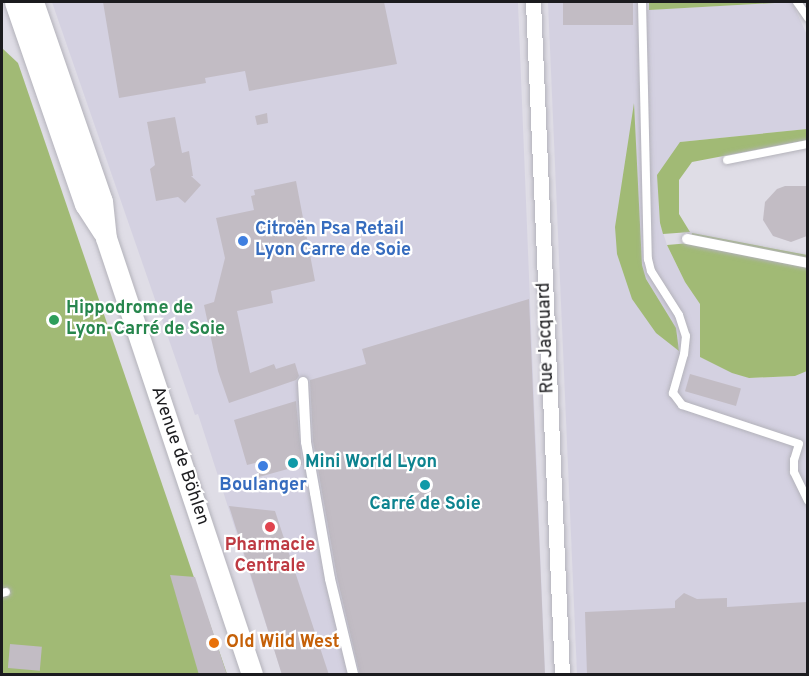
<!DOCTYPE html>
<html>
<head>
<meta charset="utf-8">
<style>
  body { margin:0 }
  #map { position:relative; width:809px; height:676px; overflow:hidden; background:#dfdde6; font-family:Overpass,sans-serif }
  div>[style] { position:absolute }
  .built>* { inset:0; background:#d4d1e1 }
  .green>* { inset:0; background:#a1ba75 }
  .building>* { inset:0; background:#c2bcc4; transform-origin:0 0 }
  .roads { filter:drop-shadow(0 0 2px #b3b2ba) drop-shadow(0 0 2px #b3b2ba) }
  .service>* { height:8px; margin:-4px; padding:0 4px; transform-origin:4px; border-radius:4px; background:#fff }
  .pedestrian>* { height:10px; margin:-5px; padding:0 5px; transform-origin:5px; border-radius:5px; background:#fff }
  .minor>* { height:15px; margin:-7.5px; padding:0 7.5px; transform-origin:7.5px; border-radius:7.5px; background:#fff }
  .secondary>* { height:21px; margin:-10.5px; padding:0 10.5px; transform-origin:10.5px; border-radius:10.5px; background:#fff }
  .dots>* { width:16px; height:16px; translate:-50% -50%; box-sizing:border-box; border:3px solid #fff; border-radius:50% }
  span { translate:-50% -50%; white-space:nowrap; text-align:center; line-height:1.15; -webkit-text-stroke:4.5px #fff; paint-order:stroke }
  .shop-label { font-size:18px; color:#366cbe; font-weight:700 }
  .left { translate:0 -50%; text-align:left }
  .leisure-label { font-size:18px; color:#27864d; font-weight:700 }
  .street-label { font-size:18px; color:#1b1b1e }
  .culture-label { font-size:18px; color:#0d838f; font-weight:700 }
  .health-label { font-size:18px; color:#be3a42; font-weight:700 }
  .food-label { font-size:18px; color:#c56008; font-weight:700 }
  .frame { position:absolute; inset:0; border:3px solid #1b1b1e; pointer-events:none }
</style>
</head>
<body>
<div id="map">
  <div class="built">
    <i style="clip-path:polygon(52px 2px,526px 2px,518px 3px,545px 674px,282px 674px,198px 414px,195px 415px)"></i>
    <i style="clip-path:polygon(548px 2px,645px 2px,646px 10px,792px 2px,807px 35px,807px 129px,680px 142px,660px 223px,667px 245px,685px 282px,700px 303px,700px 357px,749px 378px,795px 376px,807px 371px,807px 674px,577px 674px)"></i>
  </div>
  <div class="green">
    <i style="clip-path:polygon(649px 2px,792px 2px,649px 10px)"></i>
    <i style="clip-path:polygon(2px 48px,18px 63px,227px 674px,2px 674px)"></i>
    <i style="clip-path:polygon(634px 103px,642px 265px,646px 279px,676px 328px,679px 351px,656px 333px,632px 299px,617px 254px,615px 227px)"></i>
    <i style="clip-path:polygon(807px 129px,807px 140px,692px 162px,679px 180px,679px 214px,690px 232px,663px 234px,660px 223px,657px 175px,680px 142px)"></i>
    <i style="clip-path:polygon(692px 233px,807px 255px,807px 371px,795px 376px,749px 378px,732px 373px,700px 357px,700px 304px,685px 282px,667px 245px,690px 243px)"></i>
  </div>
  <div class="building">
    <i style="clip-path:polygon(103px 2px,384px 2px,397px 64px,249px 91px,245px 71px,205px 78px,206px 83px,119px 98px)"></i>
    <i style="left:563px;top:2px;width:70px;height:23px"></i>
    <i style="clip-path:polygon(267px 113px,268px 123px,257px 125px,255px 116px)"></i>
    <i style="clip-path:polygon(175px 117px,182px 153px,189px 151px,193px 176px,191px 176px,201px 185px,185px 203px,178px 197px,156px 201px,150px 169px,155px 165px,147px 122px)"></i>
    <i style="clip-path:polygon(296px 181px,315px 281px,271px 291px,273px 303px,237px 311px,250px 373px,274px 364px,276px 369px,295px 363px,299px 376px,296px 380px,229px 403px,218px 371px,204px 305px,214px 302px,225px 258px,216px 218px,254px 210px,251px 196px,255px 195px,254px 190px)"></i>
    <i style="clip-path:polygon(785px 186px,807px 186px,807px 236px,791px 242px,773px 236px,763px 220px,765px 202px,777px 189px)"></i>
    <i style="clip-path:polygon(529px 299px,545px 675px,360px 675px,337px 577px,313px 441px,310px 380px,366px 364px,362px 349px)"></i>
    <i style="left:690px;top:374px;width:53px;height:18px;rotate:16deg"></i>
    <i style="clip-path:polygon(296px 401px,302px 465px,259px 477px,255px 463px,247px 465px,234px 420px)"></i>
    <i style="clip-path:polygon(229px 506px,275px 511px,329px 675px,282px 675px)"></i>
    <i style="clip-path:polygon(170px 575px,195px 577px,227px 675px,199px 675px)"></i>
    <i style="clip-path:polygon(684px 593px,697px 599px,727px 598px,727px 607px,807px 602px,807px 675px,587px 675px,585px 612px,675px 608px,675px 601px)"></i>
    <i style="left:10px;top:644px;width:32px;height:24px;rotate:5deg"></i>
  </div>
  <div class="roads">
    <div class="service">
      <i style="left:642px;top:2px;width:257px;rotate:88.7deg"></i>
      <i style="left:648px;top:259px;width:12px;rotate:76deg"></i>
      <i style="left:651px;top:271px;width:52px;rotate:57.5deg"></i>
      <i style="left:679px;top:315px;width:22px;rotate:72deg"></i>
      <i style="left:686px;top:336px;width:18px;rotate:96deg"></i>
      <i style="left:684px;top:354px;width:41px;rotate:105.8deg"></i>
      <i style="left:673px;top:393px;width:15px;rotate:53deg"></i>
      <i style="left:682px;top:405px;width:123px;rotate:18.4deg"></i>
      <i style="left:799px;top:444px;width:17px;rotate:107deg"></i>
      <i style="left:794px;top:460px;width:12px;rotate:90deg"></i>
      <i style="left:794px;top:472px;width:32px;rotate:64deg"></i>
      <i style="left:797px;top:2px;width:19px;rotate:55deg"></i>
      <i style="left:727px;top:160px;width:83px;rotate:-11.2deg"></i>
      <i style="left:2px;top:593px;width:4px;rotate:-14deg"></i>
    </div>
    <div class="pedestrian">
      <i style="left:687px;top:239px;width:123px;rotate:11.2deg"></i>
      <i style="left:303px;top:382px;width:60px;rotate:87.1deg"></i>
      <i style="left:306px;top:442px;width:52px;rotate:80deg"></i>
      <i style="left:315px;top:493px;width:87px;rotate:80.1deg"></i>
      <i style="left:330px;top:579px;width:98px;rotate:76.4deg"></i>
    </div>
    <div class="minor">
      <i style="left:533px;top:2px;width:673px;rotate:87.53deg"></i>
    </div>
    <div class="secondary">
      <i style="left:15px;top:2px;width:214px;rotate:70.9deg"></i>
      <i style="left:85px;top:204px;width:33px;rotate:57deg"></i>
      <i style="left:33px;top:2px;width:211px;rotate:70.9deg"></i>
      <i style="left:102px;top:201px;width:37px;rotate:84deg"></i>
      <i style="left:106px;top:238px;width:460px;rotate:71.5deg"></i>
    </div>
  </div>
  <div class="dots">
    <i style="left:243px;top:241px;background:#3f7fe0"></i>
    <i style="left:54px;top:320px;background:#2e9e5b"></i>
    <i style="left:293px;top:463px;background:#0f9aa8"></i>
    <i style="left:263px;top:466px;background:#3f7fe0"></i>
    <i style="left:425px;top:485px;background:#0f9aa8"></i>
    <i style="left:270px;top:527px;background:#e0444e"></i>
    <i style="left:214px;top:643px;background:#e8710a"></i>
  </div>
  <div class="shop-label">
    <span class="left" style="left:255px;top:241px">Citroën Psa Retail<br>Lyon Carre de Soie</span>
    <span style="left:263px;top:486px">Boulanger</span>
  </div>
  <div class="leisure-label">
    <span class="left" style="left:66px;top:320px">Hippodrome de<br>Lyon-Carré de Soie</span>
  </div>
  <div class="street-label">
    <span style="left:547px;top:338px;rotate:-92deg">Rue Jacquard</span>
    <span style="left:179px;top:456px;rotate:71deg">Avenue de Böhlen</span>
  </div>
  <div class="culture-label">
    <span class="left" style="left:305px;top:463px">Mini World Lyon</span>
    <span style="left:425px;top:505px">Carré de Soie</span>
  </div>
  <div class="health-label">
    <span style="left:270px;top:557px">Pharmacie<br>Centrale</span>
  </div>
  <div class="food-label">
    <span class="left" style="left:226px;top:643px">Old Wild West</span>
  </div>
  <div class="frame"></div>
</div>
</body>
</html>
